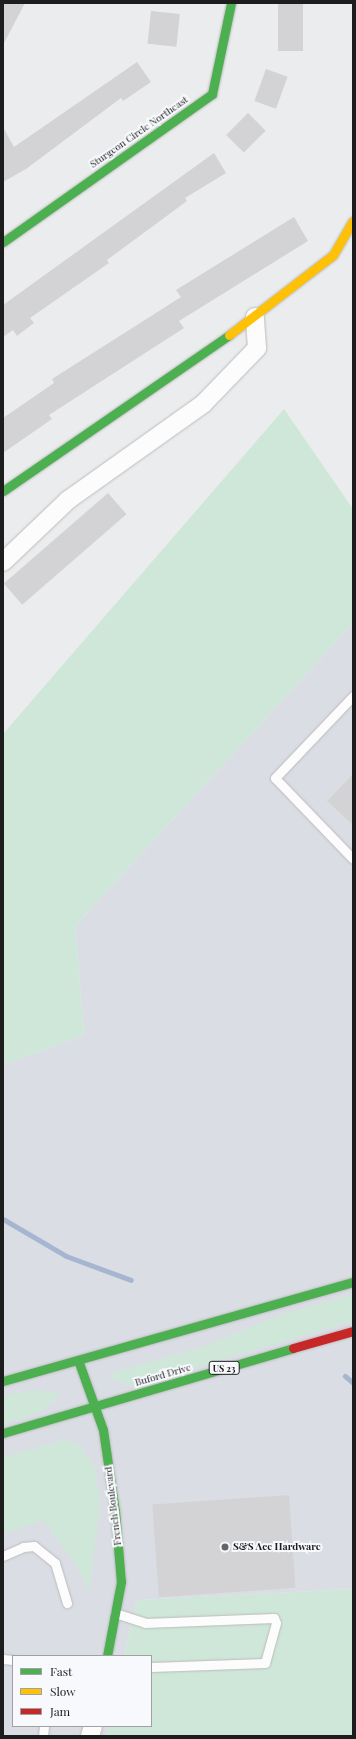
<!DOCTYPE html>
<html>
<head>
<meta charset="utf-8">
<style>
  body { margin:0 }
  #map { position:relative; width:356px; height:1739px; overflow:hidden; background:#ebecee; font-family:"Playfair Display",serif }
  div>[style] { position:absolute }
  .built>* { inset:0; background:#dadde4 }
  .green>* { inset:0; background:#cfe7d9 }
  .stream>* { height:5px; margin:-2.5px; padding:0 2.5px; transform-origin:2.5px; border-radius:2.5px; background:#a6b6d1 }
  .building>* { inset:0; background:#d3d3d5; transform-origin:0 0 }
  .roads { filter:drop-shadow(0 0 1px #bbbcbd) drop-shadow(0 0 1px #bbbcbd) }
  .lane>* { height:9px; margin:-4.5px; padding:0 4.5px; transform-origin:4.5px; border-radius:4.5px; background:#fcfcfc }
  .street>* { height:18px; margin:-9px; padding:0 9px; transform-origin:9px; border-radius:9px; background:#fcfcfc }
  .fast>* { height:9px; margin:-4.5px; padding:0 4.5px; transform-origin:4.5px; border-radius:4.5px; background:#4caf50 }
  .slow>* { height:9px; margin:-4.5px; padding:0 4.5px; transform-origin:4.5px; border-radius:4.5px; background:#ffc107 }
  .jam>* { height:9px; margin:-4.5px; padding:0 4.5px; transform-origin:4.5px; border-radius:4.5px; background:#c62828 }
  .dots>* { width:11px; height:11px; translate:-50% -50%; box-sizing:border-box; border:2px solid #f7f9fc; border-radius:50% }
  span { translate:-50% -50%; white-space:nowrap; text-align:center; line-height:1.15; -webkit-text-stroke:4px #f7f9fc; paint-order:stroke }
  .shield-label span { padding:1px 3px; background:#f7f9fc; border:1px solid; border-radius:3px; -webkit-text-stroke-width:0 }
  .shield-label { font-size:9px; color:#1d1d1e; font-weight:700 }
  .street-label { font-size:10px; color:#1d1d1e }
  .poi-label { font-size:10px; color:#1d1d1e; font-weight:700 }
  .left { translate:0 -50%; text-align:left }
  .frame { position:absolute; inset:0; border:4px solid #1d1d1e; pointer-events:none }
  .legend { position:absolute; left:12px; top:1655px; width:140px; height:72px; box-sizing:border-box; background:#f7f9fc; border:1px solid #a0a1a3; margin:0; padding:5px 7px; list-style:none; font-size:12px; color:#1d1d1e }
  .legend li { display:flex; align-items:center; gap:8px; height:20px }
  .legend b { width:20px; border:1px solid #a0a1a3 }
</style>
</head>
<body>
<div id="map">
  <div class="built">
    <i style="clip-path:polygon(353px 623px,353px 1589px,137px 1600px,124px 1656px,13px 1656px,13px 1726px,109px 1726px,106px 1736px,3px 1736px,3px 1065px,84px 1035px,75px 926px)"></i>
  </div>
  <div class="green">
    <i style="clip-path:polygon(284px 409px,353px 509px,353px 623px,75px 926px,84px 1035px,3px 1065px,3px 734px)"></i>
    <i style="clip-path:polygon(353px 1294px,353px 1321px,132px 1386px,109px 1378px,112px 1373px,202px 1347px,280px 1315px)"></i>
    <i style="clip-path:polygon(35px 1390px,57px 1392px,58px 1398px,38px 1413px,3px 1424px,3px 1396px)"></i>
    <i style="clip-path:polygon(65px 1440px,77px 1443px,95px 1467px,100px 1507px,89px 1591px,77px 1566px,43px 1520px,3px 1534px,3px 1457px)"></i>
    <i style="clip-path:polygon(353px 1589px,353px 1736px,106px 1736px,109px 1726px,151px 1726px,151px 1656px,124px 1656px,137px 1600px)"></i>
  </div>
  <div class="stream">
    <i style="left:3px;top:1219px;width:73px;rotate:30.4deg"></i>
    <i style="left:66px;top:1256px;width:69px;rotate:20.3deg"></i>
    <i style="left:345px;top:1376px;width:11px;rotate:41deg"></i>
  </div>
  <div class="building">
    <i style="clip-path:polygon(3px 3px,25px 3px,3px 45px)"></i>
    <i style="left:278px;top:3px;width:25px;height:48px"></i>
    <i style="left:151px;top:11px;width:29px;height:33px;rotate:6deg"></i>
    <i style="clip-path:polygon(137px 62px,151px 82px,123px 101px,121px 98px,26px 169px,3px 182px,3px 127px,14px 147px)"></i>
    <i style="left:266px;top:69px;width:23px;height:34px;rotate:20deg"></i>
    <i style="left:248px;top:113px;width:25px;height:31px;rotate:45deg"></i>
    <i style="clip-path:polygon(214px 153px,226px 173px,185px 198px,187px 201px,107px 260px,109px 263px,30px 318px,34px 323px,17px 336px,13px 330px,3px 337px,3px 305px)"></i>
    <i style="clip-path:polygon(294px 217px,308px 241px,179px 321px,184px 328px,49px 415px,52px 419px,3px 453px,3px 418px,54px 383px,52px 379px,181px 297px,176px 290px)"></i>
    <i style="left:108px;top:493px;width:28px;height:138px;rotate:49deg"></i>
    <i style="clip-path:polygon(353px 774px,353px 825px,327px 801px)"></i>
    <i style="left:289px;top:1495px;width:93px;height:137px;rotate:86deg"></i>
  </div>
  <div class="roads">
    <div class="lane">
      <i style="left:353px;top:696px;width:113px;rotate:133.6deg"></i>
      <i style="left:275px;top:778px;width:112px;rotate:46.1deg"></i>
      <i style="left:3px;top:1556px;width:22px;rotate:-24deg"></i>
      <i style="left:23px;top:1547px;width:11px;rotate:-5deg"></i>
      <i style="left:34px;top:1546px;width:27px;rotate:39deg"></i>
      <i style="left:55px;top:1563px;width:42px;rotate:73.3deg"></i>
      <i style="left:115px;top:1613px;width:32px;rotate:18deg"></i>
      <i style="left:145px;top:1623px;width:129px;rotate:-2.2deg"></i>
      <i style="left:274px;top:1618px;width:5px;rotate:68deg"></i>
      <i style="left:276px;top:1623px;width:41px;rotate:105.4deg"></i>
      <i style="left:265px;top:1663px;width:114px;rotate:178deg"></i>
      <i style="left:3px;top:1659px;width:10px;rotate:6deg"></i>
      <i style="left:43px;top:1736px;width:10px;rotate:-84deg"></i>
    </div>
    <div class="street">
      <i style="left:3px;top:562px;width:90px;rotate:-43.6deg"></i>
      <i style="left:68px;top:500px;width:166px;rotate:-35.4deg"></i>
      <i style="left:203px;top:404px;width:78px;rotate:-46deg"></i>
      <i style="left:257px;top:348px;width:31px;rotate:-94deg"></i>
      <i style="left:90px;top:1736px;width:10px;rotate:-73deg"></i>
    </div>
    <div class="fast">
      <i style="left:3px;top:242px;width:256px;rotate:-35.3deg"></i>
      <i style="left:212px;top:94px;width:93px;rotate:-78.2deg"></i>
      <i style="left:3px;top:491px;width:275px;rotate:-34.6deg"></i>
      <i style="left:78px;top:1360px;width:74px;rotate:70.3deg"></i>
      <i style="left:103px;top:1430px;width:82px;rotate:81.6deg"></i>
      <i style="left:115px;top:1511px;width:71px;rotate:85.2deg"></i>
      <i style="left:121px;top:1582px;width:75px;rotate:100.7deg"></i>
      <i style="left:3px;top:1381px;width:364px;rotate:-15.8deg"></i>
      <i style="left:3px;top:1433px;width:302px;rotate:-16.3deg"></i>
    </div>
    <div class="slow">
      <i style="left:229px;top:335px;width:131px;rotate:-37.6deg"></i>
      <i style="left:333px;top:255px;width:39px;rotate:-60deg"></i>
    </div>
    <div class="jam">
      <i style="left:293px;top:1348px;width:62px;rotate:-15.8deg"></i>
    </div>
  </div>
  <div class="dots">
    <i style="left:225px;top:1547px;background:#656567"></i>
  </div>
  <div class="shield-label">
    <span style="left:224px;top:1368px">US 23</span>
  </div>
  <div class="street-label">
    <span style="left:139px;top:132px;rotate:-35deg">Sturgeon Circle Northeast</span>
    <span style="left:163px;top:1375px;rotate:-16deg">Buford Drive</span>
    <span style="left:113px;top:1506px;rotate:-97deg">French Boulevard</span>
  </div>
  <div class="poi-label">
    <span class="left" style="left:233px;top:1547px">S&amp;S Ace Hardware</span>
  </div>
  <div class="frame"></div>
  <ul class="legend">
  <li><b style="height:5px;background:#4caf50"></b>Fast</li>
  <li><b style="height:5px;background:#ffc107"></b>Slow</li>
  <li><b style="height:5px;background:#c62828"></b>Jam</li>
  </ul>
</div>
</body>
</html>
